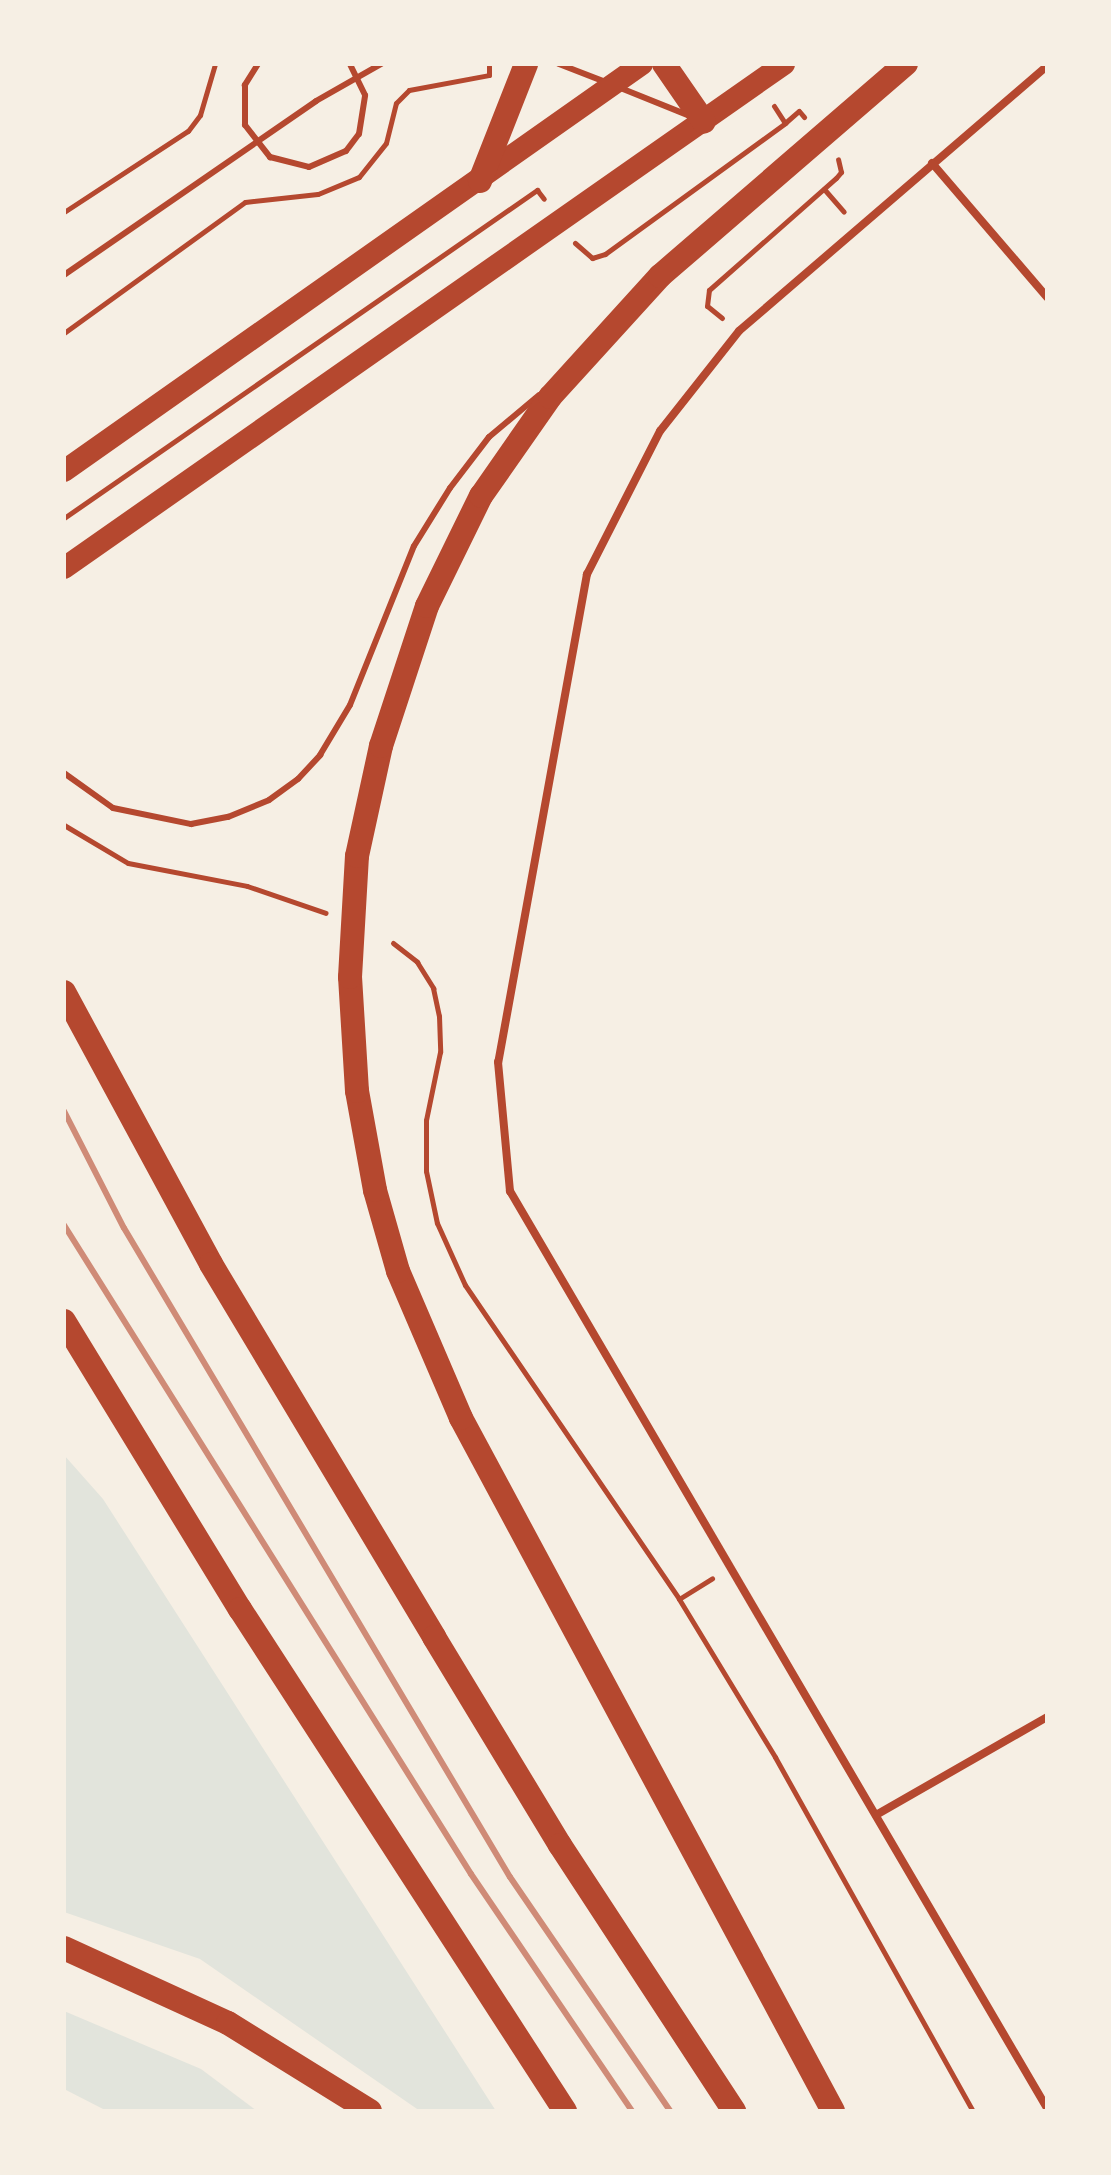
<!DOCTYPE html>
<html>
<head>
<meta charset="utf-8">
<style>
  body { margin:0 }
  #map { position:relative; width:1111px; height:2175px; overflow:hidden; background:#f6efe4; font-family:Figtree,sans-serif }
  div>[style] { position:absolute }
  .green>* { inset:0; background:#e2e4dc }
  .path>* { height:5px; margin:-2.5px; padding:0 2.5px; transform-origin:2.5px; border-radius:2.5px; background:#b5482f }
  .service>* { height:6px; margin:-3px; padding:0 3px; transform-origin:3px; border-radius:3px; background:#b5482f }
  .minor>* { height:8px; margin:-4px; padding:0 4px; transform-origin:4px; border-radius:4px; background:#b5482f }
  .trunk>* { height:22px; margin:-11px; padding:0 11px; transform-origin:11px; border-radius:11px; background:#b5482f }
  .motorway>* { height:24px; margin:-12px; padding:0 12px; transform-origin:12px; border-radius:12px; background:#b5482f }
  .rail>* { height:6px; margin:-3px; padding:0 3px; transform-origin:3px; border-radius:3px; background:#cf8b77 }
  span { translate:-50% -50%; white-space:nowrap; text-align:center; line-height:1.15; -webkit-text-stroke:8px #f6efe4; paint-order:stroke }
  .frame { position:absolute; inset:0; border:66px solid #f6efe4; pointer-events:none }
</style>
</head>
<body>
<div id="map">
  <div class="green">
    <i style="clip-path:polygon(64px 1455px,103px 1499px,496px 2111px,420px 2111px,200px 1959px,64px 1912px)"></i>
    <i style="clip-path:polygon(64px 2011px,201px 2069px,257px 2111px,107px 2111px,64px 2089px)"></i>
  </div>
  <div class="path">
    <i style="left:774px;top:106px;width:20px;rotate:57deg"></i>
    <i style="left:785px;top:123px;width:18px;rotate:-41deg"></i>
    <i style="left:799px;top:111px;width:8px;rotate:50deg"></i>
    <i style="left:824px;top:189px;width:30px;rotate:49deg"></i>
    <i style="left:64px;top:212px;width:148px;rotate:-33.2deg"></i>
    <i style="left:188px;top:131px;width:20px;rotate:-53deg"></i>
    <i style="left:200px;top:115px;width:53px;rotate:-73.6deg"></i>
    <i style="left:575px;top:243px;width:23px;rotate:41deg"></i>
    <i style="left:592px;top:258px;width:14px;rotate:-17deg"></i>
    <i style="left:605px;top:254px;width:223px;rotate:-36deg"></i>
    <i style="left:722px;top:318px;width:19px;rotate:-141deg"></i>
    <i style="left:707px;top:306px;width:16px;rotate:-83deg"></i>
    <i style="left:709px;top:290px;width:169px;rotate:-41.4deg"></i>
    <i style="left:836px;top:178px;width:8px;rotate:-50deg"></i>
    <i style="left:841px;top:172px;width:13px;rotate:-103deg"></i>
    <i style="left:64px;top:333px;width:223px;rotate:-35.9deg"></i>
    <i style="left:245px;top:202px;width:73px;rotate:-6.3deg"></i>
    <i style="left:318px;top:194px;width:44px;rotate:-22.5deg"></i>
    <i style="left:359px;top:177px;width:43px;rotate:-51.5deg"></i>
    <i style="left:386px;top:143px;width:41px;rotate:-76deg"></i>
    <i style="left:396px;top:103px;width:18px;rotate:-45deg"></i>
    <i style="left:409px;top:90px;width:81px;rotate:-10.6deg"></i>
    <i style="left:489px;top:75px;width:9px;rotate:-90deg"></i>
    <i style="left:64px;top:518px;width:576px;rotate:-34.74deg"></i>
    <i style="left:537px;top:190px;width:11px;rotate:52deg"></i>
    <i style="left:64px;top:825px;width:74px;rotate:30.7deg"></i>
    <i style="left:128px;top:863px;width:121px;rotate:10.9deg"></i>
    <i style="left:247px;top:886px;width:83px;rotate:18.9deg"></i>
    <i style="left:393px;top:943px;width:31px;rotate:38deg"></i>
    <i style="left:417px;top:962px;width:31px;rotate:58deg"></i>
    <i style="left:433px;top:988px;width:29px;rotate:78deg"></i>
    <i style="left:439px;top:1016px;width:36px;rotate:88deg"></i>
    <i style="left:440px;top:1052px;width:69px;rotate:101.6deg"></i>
    <i style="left:426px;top:1120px;width:51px;rotate:90deg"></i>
    <i style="left:426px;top:1171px;width:53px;rotate:78.1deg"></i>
    <i style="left:437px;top:1223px;width:68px;rotate:65.7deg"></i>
    <i style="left:465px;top:1285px;width:380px;rotate:55.7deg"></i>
    <i style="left:679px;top:1599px;width:185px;rotate:58.7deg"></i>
    <i style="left:775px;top:1757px;width:406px;rotate:60.8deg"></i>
    <i style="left:679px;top:1599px;width:39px;rotate:-32deg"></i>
  </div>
  <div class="service">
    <i style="left:258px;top:64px;width:25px;rotate:122deg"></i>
    <i style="left:245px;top:85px;width:40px;rotate:90deg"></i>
    <i style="left:245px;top:125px;width:41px;rotate:52deg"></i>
    <i style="left:270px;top:157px;width:40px;rotate:14.4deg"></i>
    <i style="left:309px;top:167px;width:40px;rotate:-23.4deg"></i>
    <i style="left:346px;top:151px;width:21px;rotate:-53deg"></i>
    <i style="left:359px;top:134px;width:39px;rotate:-81deg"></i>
    <i style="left:365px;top:95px;width:34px;rotate:-116deg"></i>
    <i style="left:559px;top:64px;width:53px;rotate:21.2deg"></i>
    <i style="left:618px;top:87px;width:78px;rotate:21.9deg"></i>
    <i style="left:64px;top:275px;width:306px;rotate:-34.6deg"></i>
    <i style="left:316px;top:101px;width:75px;rotate:-29.6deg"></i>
    <i style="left:64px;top:773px;width:60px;rotate:35.5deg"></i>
    <i style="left:113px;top:808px;width:80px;rotate:11.6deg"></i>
    <i style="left:191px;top:824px;width:38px;rotate:-11deg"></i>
    <i style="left:228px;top:817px;width:44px;rotate:-22.5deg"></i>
    <i style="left:269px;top:800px;width:36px;rotate:-36deg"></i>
    <i style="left:298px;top:779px;width:33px;rotate:-47deg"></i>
    <i style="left:320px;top:755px;width:58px;rotate:-59deg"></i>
    <i style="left:350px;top:705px;width:171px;rotate:-68.1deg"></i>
    <i style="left:414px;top:546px;width:68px;rotate:-58.2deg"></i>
    <i style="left:450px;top:488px;width:64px;rotate:-52.6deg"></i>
    <i style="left:489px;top:437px;width:65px;rotate:-40deg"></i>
  </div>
  <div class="minor">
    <i style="left:1047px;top:66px;width:406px;rotate:139.3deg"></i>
    <i style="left:739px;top:331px;width:127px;rotate:128.3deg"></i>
    <i style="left:660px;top:431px;width:161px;rotate:117deg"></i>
    <i style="left:587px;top:574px;width:496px;rotate:100.3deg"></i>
    <i style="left:498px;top:1062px;width:130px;rotate:84.7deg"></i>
    <i style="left:510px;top:1191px;width:1063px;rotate:59.65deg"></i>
    <i style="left:932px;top:163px;width:177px;rotate:49.4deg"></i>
    <i style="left:876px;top:1815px;width:197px;rotate:-29.8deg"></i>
  </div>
  <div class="trunk">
    <i style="left:64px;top:471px;width:707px;rotate:-35.15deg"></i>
    <i style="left:64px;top:568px;width:879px;rotate:-34.99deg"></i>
  </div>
  <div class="motorway">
    <i style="left:664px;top:64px;width:70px;rotate:55.4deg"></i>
    <i style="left:480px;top:181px;width:126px;rotate:-68.5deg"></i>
    <i style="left:64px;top:992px;width:309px;rotate:61.6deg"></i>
    <i style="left:211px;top:1264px;width:435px;rotate:59.1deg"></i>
    <i style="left:434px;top:1637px;width:243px;rotate:58.8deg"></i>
    <i style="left:560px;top:1845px;width:318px;rotate:56.8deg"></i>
    <i style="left:64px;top:1321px;width:338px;rotate:58.6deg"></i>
    <i style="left:240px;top:1609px;width:598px;rotate:57.08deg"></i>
    <i style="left:64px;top:1948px;width:180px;rotate:24.6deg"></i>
    <i style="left:228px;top:2023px;width:167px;rotate:31.8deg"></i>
    <i style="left:833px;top:2111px;width:787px;rotate:-118.23deg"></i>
    <i style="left:461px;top:1418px;width:160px;rotate:-113.2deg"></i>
    <i style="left:398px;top:1271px;width:84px;rotate:-105.9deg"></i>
    <i style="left:375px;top:1190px;width:101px;rotate:-100.3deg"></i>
    <i style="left:357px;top:1091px;width:114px;rotate:-93.5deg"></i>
    <i style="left:350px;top:977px;width:121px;rotate:-86.7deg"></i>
    <i style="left:357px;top:856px;width:113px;rotate:-77.7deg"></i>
    <i style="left:381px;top:746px;width:147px;rotate:-71.8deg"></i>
    <i style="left:427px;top:606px;width:123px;rotate:-63.9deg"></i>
    <i style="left:481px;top:496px;width:121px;rotate:-55.1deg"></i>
    <i style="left:550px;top:397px;width:164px;rotate:-47.7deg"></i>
    <i style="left:660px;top:276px;width:325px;rotate:-40.8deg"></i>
  </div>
  <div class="rail">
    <i style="left:64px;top:1111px;width:131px;rotate:62.9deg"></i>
    <i style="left:124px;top:1228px;width:755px;rotate:59.26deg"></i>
    <i style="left:510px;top:1877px;width:283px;rotate:55.6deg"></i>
    <i style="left:64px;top:1225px;width:766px;rotate:57.91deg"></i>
    <i style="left:471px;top:1874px;width:287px;rotate:55.8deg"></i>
  </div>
  <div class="frame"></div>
</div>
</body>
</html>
